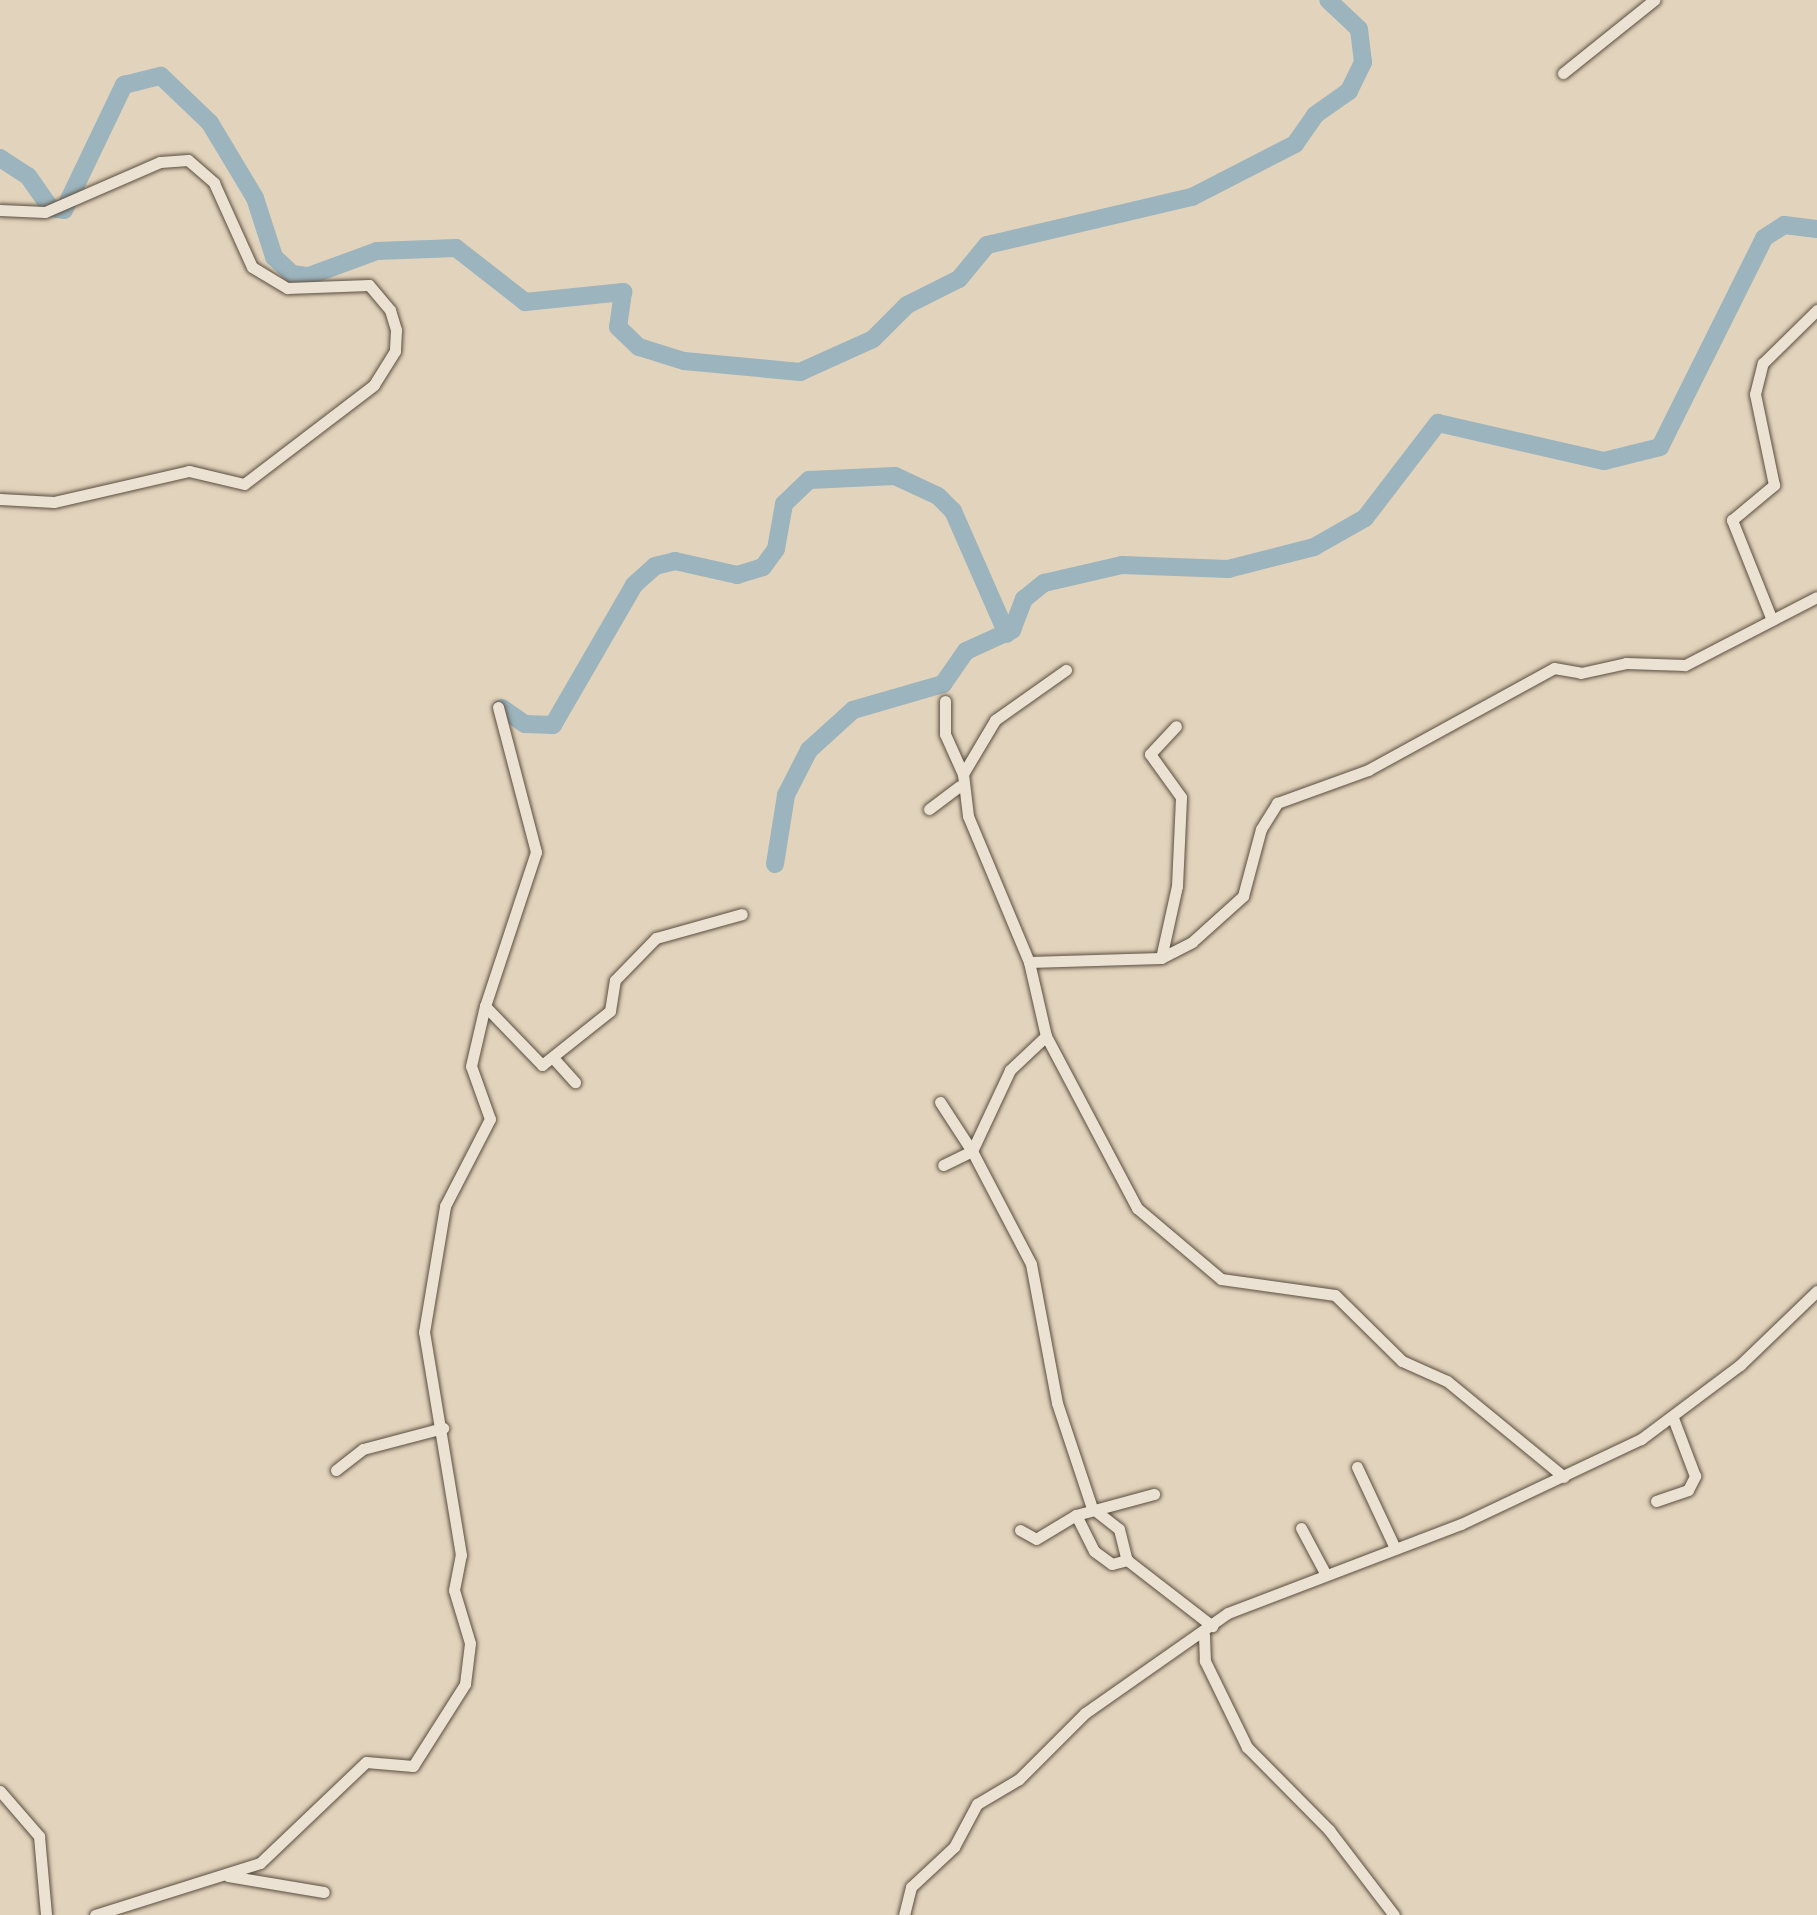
<!DOCTYPE html>
<html>
<head>
<meta charset="utf-8">
<style>
  body { margin:0 }
  #map { position:relative; width:1817px; height:1915px; overflow:hidden; background:#e2d3bc; font-family:"Old Standard TT",serif }
  div>[style] { position:absolute }
  .river>* { height:18px; margin:-9px; padding:0 9px; transform-origin:9px; border-radius:9px; background:#9bb4bd }
  .roads { filter:drop-shadow(0 0 2px #5a4e3f) drop-shadow(0 0 2px #5a4e3f) }
  .minor>* { height:11px; margin:-5.5px; padding:0 5.5px; transform-origin:5.5px; border-radius:5.5px; background:#ece2d3 }
  span { translate:-50% -50%; white-space:nowrap; text-align:center; line-height:1.15; -webkit-text-stroke:8px #ece2d3; paint-order:stroke }
</style>
</head>
<body>
<div id="map">
  <div class="river">
    <i style="left:0;top:158px;width:33px;rotate:33deg"></i>
    <i style="left:28px;top:176px;width:39px;rotate:55deg"></i>
    <i style="left:50px;top:208px;width:14px;rotate:8deg"></i>
    <i style="left:64px;top:210px;width:139px;rotate:-64.4deg"></i>
    <i style="left:124px;top:85px;width:38px;rotate:-14deg"></i>
    <i style="left:161px;top:76px;width:68px;rotate:43.8deg"></i>
    <i style="left:210px;top:123px;width:87px;rotate:59deg"></i>
    <i style="left:255px;top:198px;width:62px;rotate:72.1deg"></i>
    <i style="left:274px;top:257px;width:25px;rotate:43deg"></i>
    <i style="left:292px;top:274px;width:17px;rotate:7deg"></i>
    <i style="left:309px;top:276px;width:72px;rotate:-20.2deg"></i>
    <i style="left:377px;top:251px;width:79px;rotate:-2.2deg"></i>
    <i style="left:456px;top:248px;width:88px;rotate:38deg"></i>
    <i style="left:525px;top:302px;width:99px;rotate:-5.8deg"></i>
    <i style="left:623px;top:292px;width:35px;rotate:98deg"></i>
    <i style="left:618px;top:327px;width:29px;rotate:44deg"></i>
    <i style="left:639px;top:347px;width:47px;rotate:17.3deg"></i>
    <i style="left:684px;top:361px;width:117px;rotate:5.4deg"></i>
    <i style="left:800px;top:372px;width:80px;rotate:-24.3deg"></i>
    <i style="left:873px;top:339px;width:48px;rotate:-45deg"></i>
    <i style="left:907px;top:305px;width:58px;rotate:-26.6deg"></i>
    <i style="left:959px;top:279px;width:44px;rotate:-50.5deg"></i>
    <i style="left:987px;top:245px;width:211px;rotate:-13.2deg"></i>
    <i style="left:1192px;top:197px;width:116px;rotate:-27.2deg"></i>
    <i style="left:1295px;top:144px;width:35px;rotate:-55deg"></i>
    <i style="left:1315px;top:115px;width:42px;rotate:-35.2deg"></i>
    <i style="left:1349px;top:91px;width:32px;rotate:-64deg"></i>
    <i style="left:1363px;top:62px;width:33px;rotate:-97deg"></i>
    <i style="left:1359px;top:29px;width:42px;rotate:-136.9deg"></i>
    <i style="left:502px;top:708px;width:28px;rotate:35deg"></i>
    <i style="left:525px;top:724px;width:28px;rotate:2deg"></i>
    <i style="left:553px;top:725px;width:162px;rotate:-59.9deg"></i>
    <i style="left:634px;top:585px;width:28px;rotate:-42deg"></i>
    <i style="left:655px;top:566px;width:21px;rotate:-14deg"></i>
    <i style="left:675px;top:561px;width:64px;rotate:12.7deg"></i>
    <i style="left:737px;top:575px;width:27px;rotate:-17deg"></i>
    <i style="left:763px;top:567px;width:22px;rotate:-54deg"></i>
    <i style="left:776px;top:549px;width:46px;rotate:-79.9deg"></i>
    <i style="left:784px;top:504px;width:35px;rotate:-44deg"></i>
    <i style="left:809px;top:480px;width:86px;rotate:-2.7deg"></i>
    <i style="left:895px;top:476px;width:47px;rotate:24.9deg"></i>
    <i style="left:938px;top:496px;width:21px;rotate:45deg"></i>
    <i style="left:953px;top:511px;width:134px;rotate:66.3deg"></i>
    <i style="left:775px;top:864px;width:70px;rotate:-80.9deg"></i>
    <i style="left:786px;top:795px;width:51px;rotate:-62.9deg"></i>
    <i style="left:809px;top:750px;width:59px;rotate:-42.3deg"></i>
    <i style="left:853px;top:710px;width:94px;rotate:-16.1deg"></i>
    <i style="left:943px;top:684px;width:40px;rotate:-55.1deg"></i>
    <i style="left:966px;top:651px;width:51px;rotate:-24.5deg"></i>
    <i style="left:1012px;top:630px;width:33px;rotate:-69deg"></i>
    <i style="left:1024px;top:599px;width:26px;rotate:-39deg"></i>
    <i style="left:1044px;top:583px;width:80px;rotate:-13deg"></i>
    <i style="left:1122px;top:565px;width:106px;rotate:2.2deg"></i>
    <i style="left:1228px;top:569px;width:89px;rotate:-14.3deg"></i>
    <i style="left:1314px;top:547px;width:59px;rotate:-29.6deg"></i>
    <i style="left:1365px;top:518px;width:120px;rotate:-52.5deg"></i>
    <i style="left:1438px;top:423px;width:170px;rotate:12.9deg"></i>
    <i style="left:1604px;top:461px;width:58px;rotate:-14deg"></i>
    <i style="left:1660px;top:447px;width:233px;rotate:-63.5deg"></i>
    <i style="left:1764px;top:238px;width:24px;rotate:-33deg"></i>
    <i style="left:1784px;top:225px;width:33px;rotate:7deg"></i>
  </div>
  <div class="roads">
    <div class="minor">
      <i style="left:1563px;top:73px;width:117px;rotate:-38.7deg"></i>
      <i style="left:0;top:210px;width:45px;rotate:2.5deg"></i>
      <i style="left:45px;top:212px;width:125px;rotate:-23.5deg"></i>
      <i style="left:160px;top:162px;width:28px;rotate:-4deg"></i>
      <i style="left:188px;top:160px;width:35px;rotate:41deg"></i>
      <i style="left:214px;top:183px;width:92px;rotate:65.7deg"></i>
      <i style="left:252px;top:267px;width:41px;rotate:31deg"></i>
      <i style="left:287px;top:288px;width:82px;rotate:-2.1deg"></i>
      <i style="left:369px;top:285px;width:33px;rotate:50deg"></i>
      <i style="left:390px;top:310px;width:21px;rotate:73deg"></i>
      <i style="left:396px;top:330px;width:21px;rotate:93deg"></i>
      <i style="left:395px;top:351px;width:40px;rotate:122deg"></i>
      <i style="left:374px;top:385px;width:163px;rotate:142.7deg"></i>
      <i style="left:244px;top:484px;width:57px;rotate:-166.7deg"></i>
      <i style="left:189px;top:471px;width:139px;rotate:167.1deg"></i>
      <i style="left:54px;top:502px;width:54px;rotate:-176.8deg"></i>
      <i style="left:1772px;top:620px;width:108px;rotate:-111.8deg"></i>
      <i style="left:1732px;top:520px;width:55px;rotate:-39.8deg"></i>
      <i style="left:1774px;top:485px;width:93px;rotate:-101.8deg"></i>
      <i style="left:1755px;top:394px;width:32px;rotate:-76deg"></i>
      <i style="left:1763px;top:363px;width:76px;rotate:-44.5deg"></i>
      <i style="left:945px;top:701px;width:33px;rotate:90deg"></i>
      <i style="left:945px;top:734px;width:44px;rotate:65.8deg"></i>
      <i style="left:963px;top:774px;width:42px;rotate:83.2deg"></i>
      <i style="left:968px;top:816px;width:158px;rotate:67.3deg"></i>
      <i style="left:1029px;top:962px;width:76px;rotate:77.1deg"></i>
      <i style="left:1046px;top:1036px;width:195px;rotate:62.1deg"></i>
      <i style="left:1137px;top:1208px;width:110px;rotate:40.2deg"></i>
      <i style="left:1221px;top:1279px;width:115px;rotate:8deg"></i>
      <i style="left:1335px;top:1295px;width:94px;rotate:44.6deg"></i>
      <i style="left:1402px;top:1361px;width:49px;rotate:24deg"></i>
      <i style="left:1447px;top:1381px;width:151px;rotate:39.4deg"></i>
      <i style="left:498px;top:707px;width:150px;rotate:75.3deg"></i>
      <i style="left:536px;top:852px;width:162px;rotate:108.3deg"></i>
      <i style="left:485px;top:1006px;width:82px;rotate:46deg"></i>
      <i style="left:542px;top:1065px;width:87px;rotate:-38.5deg"></i>
      <i style="left:610px;top:1011px;width:31px;rotate:-81deg"></i>
      <i style="left:615px;top:980px;width:59px;rotate:-45.7deg"></i>
      <i style="left:656px;top:938px;width:89px;rotate:-15.6deg"></i>
      <i style="left:963px;top:774px;width:63px;rotate:-59.3deg"></i>
      <i style="left:995px;top:720px;width:87px;rotate:-35.2deg"></i>
      <i style="left:929px;top:809px;width:38px;rotate:-37deg"></i>
      <i style="left:1161px;top:958px;width:35px;rotate:-27deg"></i>
      <i style="left:1192px;top:942px;width:69px;rotate:-42deg"></i>
      <i style="left:1243px;top:896px;width:69px;rotate:-75deg"></i>
      <i style="left:1261px;top:829px;width:31px;rotate:-58deg"></i>
      <i style="left:1277px;top:803px;width:97px;rotate:-19.9deg"></i>
      <i style="left:1368px;top:770px;width:212px;rotate:-28.7deg"></i>
      <i style="left:1554px;top:668px;width:27px;rotate:10deg"></i>
      <i style="left:1581px;top:673px;width:46px;rotate:-12.5deg"></i>
      <i style="left:1626px;top:663px;width:59px;rotate:1.9deg"></i>
      <i style="left:1685px;top:665px;width:148px;rotate:-27.3deg"></i>
      <i style="left:1029px;top:962px;width:132px;rotate:-1.7deg"></i>
      <i style="left:1161px;top:958px;width:74px;rotate:-77.5deg"></i>
      <i style="left:1177px;top:886px;width:89px;rotate:-87.4deg"></i>
      <i style="left:1181px;top:797px;width:53px;rotate:-125.8deg"></i>
      <i style="left:1150px;top:754px;width:38px;rotate:-47deg"></i>
      <i style="left:1046px;top:1036px;width:50px;rotate:136.6deg"></i>
      <i style="left:1010px;top:1070px;width:89px;rotate:115.1deg"></i>
      <i style="left:972px;top:1151px;width:127px;rotate:62.4deg"></i>
      <i style="left:1031px;top:1264px;width:141px;rotate:79.4deg"></i>
      <i style="left:1057px;top:1403px;width:111px;rotate:71.6deg"></i>
      <i style="left:1092px;top:1508px;width:34px;rotate:38deg"></i>
      <i style="left:1119px;top:1529px;width:32px;rotate:76deg"></i>
      <i style="left:555px;top:1060px;width:30px;rotate:48deg"></i>
      <i style="left:940px;top:1102px;width:59px;rotate:56.9deg"></i>
      <i style="left:972px;top:1151px;width:32px;rotate:154deg"></i>
      <i style="left:1357px;top:1467px;width:87px;rotate:64.9deg"></i>
      <i style="left:336px;top:1470px;width:34px;rotate:-38deg"></i>
      <i style="left:363px;top:1449px;width:83px;rotate:-14.7deg"></i>
      <i style="left:1656px;top:1501px;width:34px;rotate:-19deg"></i>
      <i style="left:1688px;top:1490px;width:16px;rotate:-63deg"></i>
      <i style="left:1695px;top:1476px;width:62px;rotate:-110.8deg"></i>
      <i style="left:1076px;top:1515px;width:81px;rotate:-15.1deg"></i>
      <i style="left:1301px;top:1528px;width:51px;rotate:61.9deg"></i>
      <i style="left:1020px;top:1530px;width:18px;rotate:29deg"></i>
      <i style="left:1036px;top:1539px;width:47px;rotate:-31deg"></i>
      <i style="left:1076px;top:1515px;width:40px;rotate:63.4deg"></i>
      <i style="left:1094px;top:1551px;width:22px;rotate:36deg"></i>
      <i style="left:1112px;top:1564px;width:16px;rotate:-15deg"></i>
      <i style="left:1127px;top:1560px;width:108px;rotate:37.8deg"></i>
      <i style="left:1204px;top:1635px;width:26px;rotate:88deg"></i>
      <i style="left:1205px;top:1661px;width:96px;rotate:64deg"></i>
      <i style="left:1247px;top:1747px;width:117px;rotate:45.3deg"></i>
      <i style="left:1329px;top:1830px;width:107px;rotate:52.6deg"></i>
      <i style="left:0;top:1791px;width:60px;rotate:49.1deg"></i>
      <i style="left:39px;top:1836px;width:79px;rotate:84.9deg"></i>
      <i style="left:228px;top:1876px;width:97px;rotate:9.5deg"></i>
      <i style="left:95px;top:1915px;width:173px;rotate:-17.5deg"></i>
      <i style="left:260px;top:1863px;width:146px;rotate:-43.6deg"></i>
      <i style="left:366px;top:1762px;width:47px;rotate:4.9deg"></i>
      <i style="left:413px;top:1766px;width:97px;rotate:-57.6deg"></i>
      <i style="left:465px;top:1684px;width:41px;rotate:-83deg"></i>
      <i style="left:470px;top:1643px;width:55px;rotate:-106.8deg"></i>
      <i style="left:454px;top:1590px;width:36px;rotate:-79deg"></i>
      <i style="left:461px;top:1555px;width:226px;rotate:-99.4deg"></i>
      <i style="left:424px;top:1332px;width:128px;rotate:-80.5deg"></i>
      <i style="left:445px;top:1206px;width:98px;rotate:-62.7deg"></i>
      <i style="left:490px;top:1119px;width:56px;rotate:-109.7deg"></i>
      <i style="left:471px;top:1066px;width:62px;rotate:-76.9deg"></i>
      <i style="left:904px;top:1915px;width:29px;rotate:-76deg"></i>
      <i style="left:911px;top:1887px;width:59px;rotate:-42.9deg"></i>
      <i style="left:954px;top:1847px;width:49px;rotate:-61.9deg"></i>
      <i style="left:977px;top:1804px;width:49px;rotate:-30.8deg"></i>
      <i style="left:1019px;top:1779px;width:93px;rotate:-45deg"></i>
      <i style="left:1085px;top:1713px;width:174px;rotate:-35deg"></i>
      <i style="left:1228px;top:1613px;width:249px;rotate:-20.9deg"></i>
      <i style="left:1461px;top:1524px;width:199px;rotate:-25.3deg"></i>
      <i style="left:1641px;top:1439px;width:124px;rotate:-36.8deg"></i>
      <i style="left:1740px;top:1365px;width:107px;rotate:-43.9deg"></i>
    </div>
  </div>
</div>
</body>
</html>
